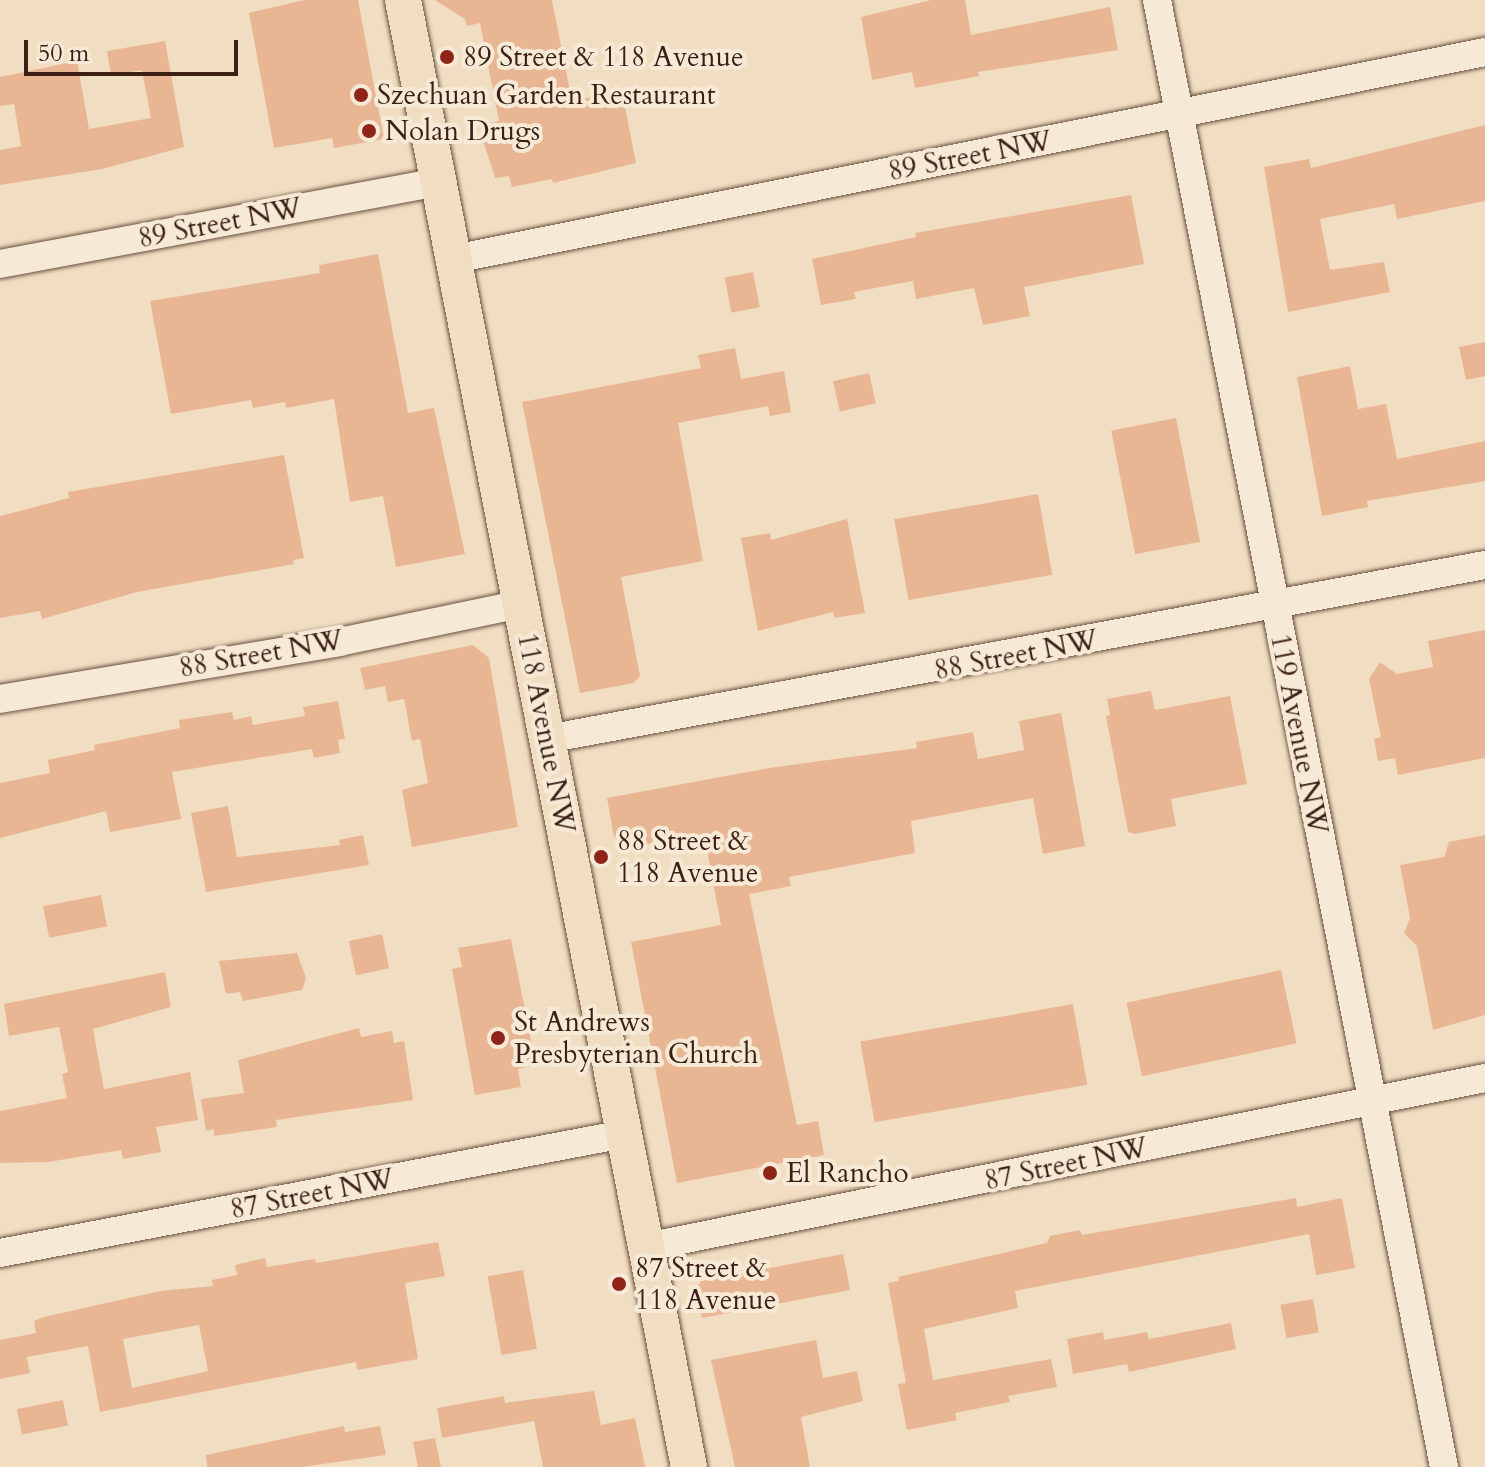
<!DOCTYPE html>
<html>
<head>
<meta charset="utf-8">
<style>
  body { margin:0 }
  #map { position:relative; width:1485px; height:1467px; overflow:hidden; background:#f1dec2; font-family:Cardo,serif }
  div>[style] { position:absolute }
  .building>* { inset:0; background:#e9b694; transform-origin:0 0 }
  .roads { filter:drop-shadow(0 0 2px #6a5040) drop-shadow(0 0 2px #6a5040) }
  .minor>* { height:28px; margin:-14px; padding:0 14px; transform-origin:14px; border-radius:14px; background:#f6ead7 }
  .major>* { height:36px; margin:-18px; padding:0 18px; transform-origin:18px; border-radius:18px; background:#f1dec2 }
  .dots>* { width:22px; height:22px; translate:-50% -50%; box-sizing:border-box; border:4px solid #f6ead7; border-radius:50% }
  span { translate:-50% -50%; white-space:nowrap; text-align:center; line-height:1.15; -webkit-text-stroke:8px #f6ead7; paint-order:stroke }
  .poi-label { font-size:28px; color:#3d2014 }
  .left { translate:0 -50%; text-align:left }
  .street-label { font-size:28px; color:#3d2014 }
  .scale { position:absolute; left:24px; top:40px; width:214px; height:36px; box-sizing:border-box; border:4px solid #3d2014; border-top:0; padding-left:10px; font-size:24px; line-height:28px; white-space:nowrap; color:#3d2014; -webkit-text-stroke:6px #f6ead7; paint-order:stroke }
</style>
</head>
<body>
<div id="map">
  <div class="building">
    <i style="clip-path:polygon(304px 0,358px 0,384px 139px,334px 148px,332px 138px,274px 148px,249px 13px)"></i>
    <i style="clip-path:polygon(435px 0,552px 0,572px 101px,622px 91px,636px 163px,553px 183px,552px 179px,512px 187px,509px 176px,495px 178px,482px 137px,487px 136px,485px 124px,499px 121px,480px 23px,467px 26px,465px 19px)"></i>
    <i style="clip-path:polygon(931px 0,965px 0,971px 35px,1110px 7px,1118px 50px,978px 72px,979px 76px,915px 88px,912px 72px,872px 80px,861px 17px)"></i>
    <i style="clip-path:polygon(165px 41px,184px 147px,102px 169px,0 185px,0 150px,21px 146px,14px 104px,0 106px,0 77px,77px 61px,89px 129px,151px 118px,142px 70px,111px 76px,107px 51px)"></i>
    <i style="clip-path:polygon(1485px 125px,1485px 201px,1397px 219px,1394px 204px,1320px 219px,1330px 270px,1384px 262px,1390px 292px,1288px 312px,1264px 167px,1309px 159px,1311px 168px)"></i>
    <i style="clip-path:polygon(1131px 195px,1144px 264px,1024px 287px,1030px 316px,983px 325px,974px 288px,916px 299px,913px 281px,854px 292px,856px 299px,821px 305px,812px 259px,916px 237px,915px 233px)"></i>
    <i style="clip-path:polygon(378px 254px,408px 413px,434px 408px,465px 554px,396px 567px,383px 496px,350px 502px,334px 399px,286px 408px,285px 402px,253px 408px,251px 400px,171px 414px,150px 301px,320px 273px,319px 265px)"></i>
    <i style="left:753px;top:272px;width:36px;height:29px;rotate:79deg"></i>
    <i style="clip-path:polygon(1485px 342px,1485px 376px,1466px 380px,1459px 347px)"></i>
    <i style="clip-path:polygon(735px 348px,741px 379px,784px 371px,791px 412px,770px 416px,768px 406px,678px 423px,703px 561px,621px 577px,640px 676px,634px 683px,580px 693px,522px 402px,701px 368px,698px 355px)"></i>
    <i style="clip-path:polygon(1350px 366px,1358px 409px,1386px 404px,1397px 459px,1485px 441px,1485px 481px,1367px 501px,1368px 507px,1322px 516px,1297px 377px)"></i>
    <i style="left:869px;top:373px;width:31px;height:37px;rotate:77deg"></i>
    <i style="left:1176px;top:418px;width:126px;height:66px;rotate:79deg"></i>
    <i style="clip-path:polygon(284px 455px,304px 558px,293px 560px,294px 564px,137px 592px,42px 619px,40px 611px,0 618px,0 516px,69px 498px,68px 492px)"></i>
    <i style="left:1038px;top:494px;width:82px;height:146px;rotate:80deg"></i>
    <i style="clip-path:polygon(847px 519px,865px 613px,835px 618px,833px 612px,758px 631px,741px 538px,770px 533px,771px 540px)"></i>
    <i style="clip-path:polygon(1485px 630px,1485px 758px,1398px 775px,1395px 758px,1378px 761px,1374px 739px,1381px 737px,1369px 679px,1380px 662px,1397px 674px,1433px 667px,1428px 641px)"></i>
    <i style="clip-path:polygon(473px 645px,489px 658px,518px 827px,412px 847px,402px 790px,428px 783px,420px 739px,412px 741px,404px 699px,388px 702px,385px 686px,365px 690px,360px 668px)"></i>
    <i style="clip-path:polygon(1151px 691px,1155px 710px,1230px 696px,1247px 784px,1171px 799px,1176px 826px,1134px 834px,1128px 832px,1106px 716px,1110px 715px,1107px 699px)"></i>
    <i style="clip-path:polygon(338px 701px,345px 739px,338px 740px,340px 753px,314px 758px,312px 749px,172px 772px,181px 819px,110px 832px,106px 811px,0 838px,0 783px,50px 773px,48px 760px,95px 750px,94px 745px,180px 728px,179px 720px,232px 712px,234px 720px,251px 716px,253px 725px,305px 716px,303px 707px)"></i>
    <i style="clip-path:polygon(1061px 713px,1085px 846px,1043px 854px,1033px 798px,911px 821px,915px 853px,789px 877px,791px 886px,749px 894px,797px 1125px,818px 1121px,824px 1155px,677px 1183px,631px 942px,721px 925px,704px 834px,644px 845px,642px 831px,614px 837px,607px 798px,769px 768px,917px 748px,916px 742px,973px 732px,978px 759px,1024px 750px,1019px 721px)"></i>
    <i style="clip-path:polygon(228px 806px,237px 857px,340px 845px,339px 840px,363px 835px,369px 865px,206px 892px,191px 813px)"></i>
    <i style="clip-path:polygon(1485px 835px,1485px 1015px,1433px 1030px,1417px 946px,1404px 933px,1410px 918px,1400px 865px,1444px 857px,1449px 842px)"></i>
    <i style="left:101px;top:895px;width:32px;height:59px;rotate:79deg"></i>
    <i style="left:382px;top:934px;width:35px;height:34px;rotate:78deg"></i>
    <i style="clip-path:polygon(511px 939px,536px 1065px,518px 1069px,521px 1087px,475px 1095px,452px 969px,462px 967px,458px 948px)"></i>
    <i style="clip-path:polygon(297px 953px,306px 978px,302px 990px,243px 1001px,240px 992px,226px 994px,219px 961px)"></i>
    <i style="left:1281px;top:970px;width:75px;height:158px;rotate:78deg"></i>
    <i style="clip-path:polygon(165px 972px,171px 1007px,93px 1029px,104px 1089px,190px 1072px,198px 1120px,156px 1127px,161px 1152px,123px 1159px,121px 1150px,48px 1162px,0 1163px,0 1111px,67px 1098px,62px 1074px,68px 1072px,59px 1027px,9px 1036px,4px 1004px)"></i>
    <i style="left:1073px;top:1004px;width:82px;height:216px;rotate:80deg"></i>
    <i style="clip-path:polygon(359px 1028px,361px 1037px,392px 1031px,394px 1043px,404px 1041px,413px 1100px,276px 1120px,277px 1127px,214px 1136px,214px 1129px,206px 1131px,201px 1099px,244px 1093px,238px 1060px)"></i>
    <i style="clip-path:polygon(1296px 1198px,1297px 1207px,1342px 1198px,1355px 1268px,1316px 1275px,1309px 1234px,1015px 1291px,1018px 1308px,924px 1329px,933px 1380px,1051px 1359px,1057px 1387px,1008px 1396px,1010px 1402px,955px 1413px,957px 1420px,907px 1430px,898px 1384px,906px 1383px,888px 1283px,899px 1281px,898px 1277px,1047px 1243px,1050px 1236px,1080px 1230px,1082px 1235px)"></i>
    <i style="clip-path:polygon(evenodd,438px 1242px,445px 1276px,405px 1283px,418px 1359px,357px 1370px,356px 1362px,100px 1412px,88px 1346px,27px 1357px,30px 1373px,0 1379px,0 1340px,36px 1333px,34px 1321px,44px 1317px,160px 1291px,213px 1286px,212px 1280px,237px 1275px,235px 1265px,265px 1258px,267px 1267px,315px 1259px,316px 1263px,438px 1242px,199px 1325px,208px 1371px,132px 1388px,123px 1339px,199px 1325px)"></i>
    <i style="clip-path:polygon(843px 1254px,850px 1290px,702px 1318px,696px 1289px,701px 1281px)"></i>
    <i style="left:523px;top:1270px;width:80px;height:36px;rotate:80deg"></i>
    <i style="left:1313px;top:1299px;width:34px;height:33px;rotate:80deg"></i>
    <i style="clip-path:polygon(1231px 1323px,1236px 1349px,1129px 1372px,1127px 1364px,1073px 1374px,1067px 1339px,1103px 1332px,1104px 1340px,1147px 1332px,1149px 1339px)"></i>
    <i style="clip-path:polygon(816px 1340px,823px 1378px,857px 1371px,863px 1401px,801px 1417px,810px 1467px,735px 1467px,711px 1360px)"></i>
    <i style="clip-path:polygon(594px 1391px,601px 1425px,635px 1418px,645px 1467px,543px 1467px,534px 1421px,442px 1438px,437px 1408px,504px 1396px,505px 1403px)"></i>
    <i style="left:63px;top:1400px;width:26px;height:47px;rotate:79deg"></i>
    <i style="clip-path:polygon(344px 1426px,345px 1432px,380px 1426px,386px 1455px,302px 1467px,207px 1467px,206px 1455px)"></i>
    <i style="clip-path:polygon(435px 1438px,441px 1467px,418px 1467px,413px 1442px)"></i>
  </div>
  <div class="roads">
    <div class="minor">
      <i style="left:1157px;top:0;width:1495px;rotate:78.93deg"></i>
      <i style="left:454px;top:259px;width:1052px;rotate:-11.35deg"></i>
      <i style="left:0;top:264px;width:447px;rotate:-10.6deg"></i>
      <i style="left:0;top:699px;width:344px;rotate:-9.5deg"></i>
      <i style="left:339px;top:642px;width:186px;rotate:-11.8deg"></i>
      <i style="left:547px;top:739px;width:954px;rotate:-10.51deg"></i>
      <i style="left:646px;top:1247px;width:856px;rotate:-11.39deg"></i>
      <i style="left:0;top:1253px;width:635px;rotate:-10.8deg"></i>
    </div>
    <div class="major">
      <i style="left:403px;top:0;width:1495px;rotate:78.97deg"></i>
    </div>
  </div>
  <div class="dots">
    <i style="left:447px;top:57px;background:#8f2418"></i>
    <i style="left:361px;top:95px;background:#8f2418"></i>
    <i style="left:369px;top:131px;background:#8f2418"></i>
    <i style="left:601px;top:857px;background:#8f2418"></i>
    <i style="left:498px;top:1038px;background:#8f2418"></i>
    <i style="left:770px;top:1173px;background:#8f2418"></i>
    <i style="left:619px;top:1284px;background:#8f2418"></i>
  </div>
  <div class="poi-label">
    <span class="left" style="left:463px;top:57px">89 Street &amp; 118 Avenue</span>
    <span class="left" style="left:377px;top:95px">Szechuan Garden Restaurant</span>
    <span class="left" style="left:385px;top:131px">Nolan Drugs</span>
    <span class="left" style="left:617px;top:857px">88 Street &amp;<br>118 Avenue</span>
    <span class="left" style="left:514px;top:1038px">St Andrews<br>Presbyterian Church</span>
    <span class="left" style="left:786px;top:1173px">El Rancho</span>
    <span class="left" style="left:635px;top:1284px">87 Street &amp;<br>118 Avenue</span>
  </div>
  <div class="street-label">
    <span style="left:970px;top:156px;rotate:-11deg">89 Street NW</span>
    <span style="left:220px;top:223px;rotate:-11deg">89 Street NW</span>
    <span style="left:261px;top:654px;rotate:-10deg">88 Street NW</span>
    <span style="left:1016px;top:655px;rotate:-11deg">88 Street NW</span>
    <span style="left:546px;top:733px;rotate:79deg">118 Avenue NW</span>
    <span style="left:1299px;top:734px;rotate:79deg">119 Avenue NW</span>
    <span style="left:1066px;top:1164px;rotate:-12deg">87 Street NW</span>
    <span style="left:312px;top:1194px;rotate:-11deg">87 Street NW</span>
  </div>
  <div class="scale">50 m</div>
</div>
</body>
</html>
